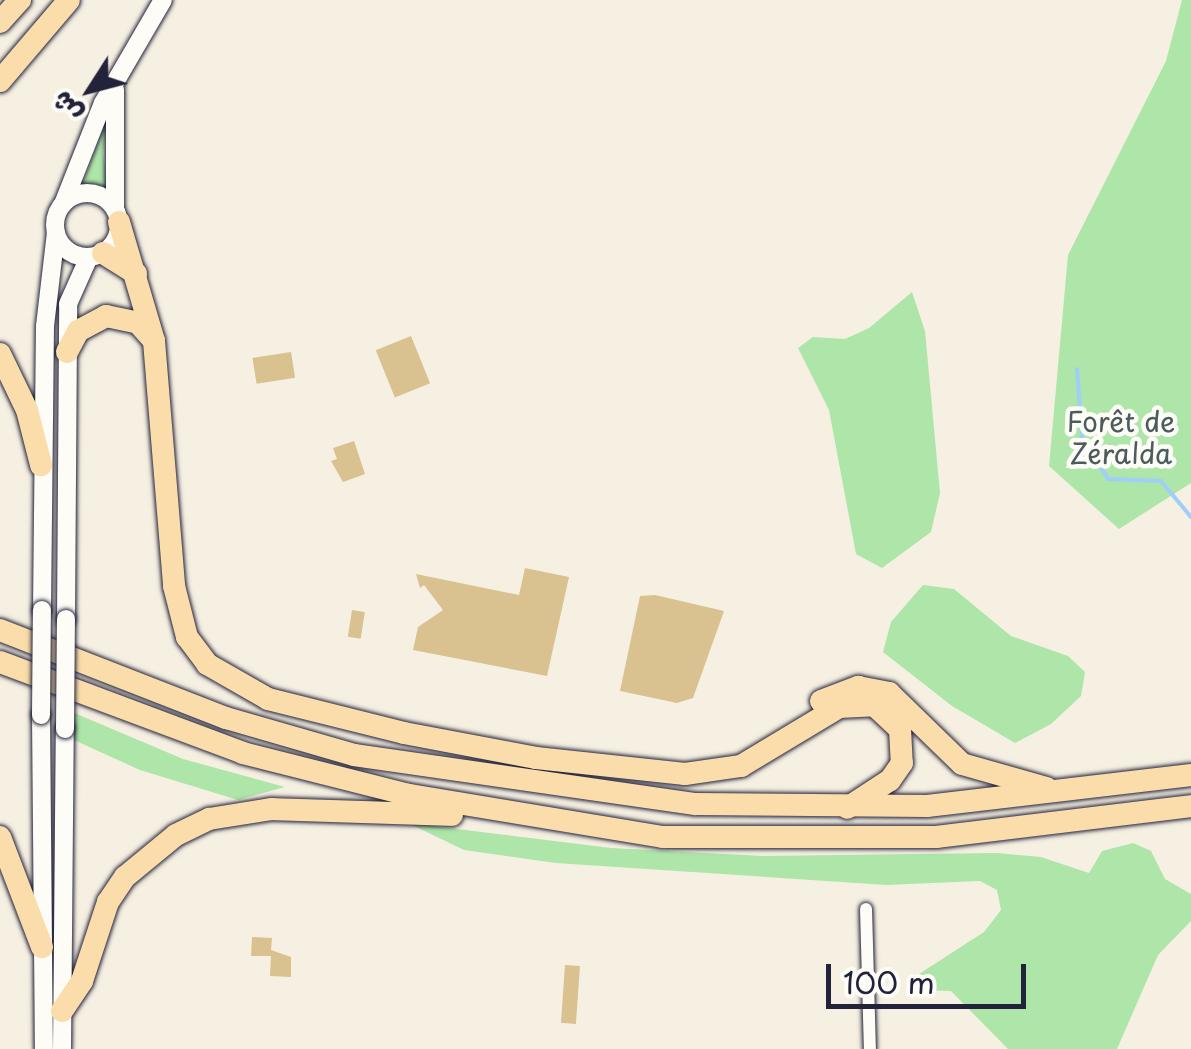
<!DOCTYPE html>
<html>
<head>
<meta charset="utf-8">
<style>
  body { margin:0 }
  #map { position:relative; width:1191px; height:1049px; overflow:hidden; background:#f6f0e2; font-family:"Playpen Sans","Playpen Sans Arabic",sans-serif }
  div>[style] { position:absolute }
  .green>* { inset:0; background:#aee5a8 }
  .stream>* { height:4px; margin:-2px; padding:0 2px; transform-origin:2px; border-radius:2px; background:#9fcefa }
  .building>* { inset:0; background:#d9c190; transform-origin:0 0 }
  .roads { filter:drop-shadow(0 0 2px #22223b) drop-shadow(0 0 2px #22223b) }
  .minor>* { height:12px; margin:-6px; padding:0 6px; transform-origin:6px; border-radius:6px; background:#fdfcf7 }
  .secondary>* { height:18px; margin:-9px; padding:0 9px; transform-origin:9px; border-radius:9px; background:#fdfcf7 }
  .secondary>.ring { margin:-9px; padding:0; box-sizing:content-box; background:none; border:18px solid #fdfcf7; border-radius:50% }
  .motorway>* { height:22px; margin:-11px; padding:0 11px; transform-origin:11px; border-radius:11px; background:#faddab }
  .bridges { filter:drop-shadow(0 0 2px #22223b) drop-shadow(0 0 2px #22223b) }
  .secondary-bridge>* { height:18px; margin:-9px; padding:0 9px; transform-origin:9px; border-radius:9px; background:#fdfcf7 }
  span { translate:-50% -50%; white-space:nowrap; text-align:center; line-height:1.15; -webkit-text-stroke:9px #fdfcf7; paint-order:stroke }
  .park-label { font-size:28px; color:#4c5c5c }
  .north { position:absolute; left:40px; top:40px; width:100px; height:100px; -webkit-text-stroke:8px #fdfcf7; paint-order:stroke; rotate:234deg; font-size:28px; font-weight:700; line-height:40px; text-align:center; color:#22223b }
  .north::after { content:''; display:block; margin:auto; width:35px; height:45px; background:#22223b; clip-path:polygon(50% 0,100% 100%,50% 72%,0 100%) }
  .scale { position:absolute; left:826px; top:964px; width:200px; height:45px; box-sizing:border-box; border:5px solid #22223b; border-top:0; padding-left:12px; font-size:30px; line-height:35px; white-space:nowrap; color:#22223b; -webkit-text-stroke:8px #fdfcf7; paint-order:stroke }
</style>
</head>
<body>
<div id="map">
  <div class="green">
    <i style="clip-path:polygon(1182px 0,1191px 0,1191px 483px,1119px 529px,1049px 466px,1068px 255px,1166px 61px)"></i>
    <i style="clip-path:polygon(108px 114px,103px 153px,108px 188px,82px 186px)"></i>
    <i style="clip-path:polygon(912px 292px,925px 331px,940px 493px,931px 532px,882px 568px,856px 554px,829px 410px,798px 348px,813px 337px,845px 339px,869px 328px)"></i>
    <i style="clip-path:polygon(923px 585px,954px 589px,1011px 636px,1068px 656px,1085px 672px,1081px 696px,1051px 724px,1015px 743px,952px 706px,883px 652px,891px 622px)"></i>
    <i style="clip-path:polygon(72px 712px,183px 759px,285px 787px,238px 800px,140px 770px,74px 740px)"></i>
    <i style="clip-path:polygon(408px 823px,611px 848px,763px 856px,997px 853px,1041px 857px,1089px 873px,1102px 851px,1133px 843px,1151px 851px,1165px 879px,1191px 894px,1191px 921px,1158px 955px,1117px 1049px,1008px 1049px,951px 991px,915px 990px,919px 974px,984px 932px,1001px 910px,997px 890px,980px 881px,886px 885px,556px 863px,464px 850px)"></i>
  </div>
  <div class="stream">
    <i style="left:1077px;top:369px;width:68px;rotate:85.8deg"></i>
    <i style="left:1082px;top:437px;width:49px;rotate:58.2deg"></i>
    <i style="left:1108px;top:479px;width:53px;rotate:2.2deg"></i>
    <i style="left:1161px;top:481px;width:47px;rotate:50.2deg"></i>
  </div>
  <div class="building">
    <i style="left:411px;top:336px;width:51px;height:38px;rotate:68deg"></i>
    <i style="left:291px;top:352px;width:26px;height:39px;rotate:81deg"></i>
    <i style="clip-path:polygon(354px 441px,365px 474px,343px 482px,331px 461px,337px 459px,333px 448px)"></i>
    <i style="clip-path:polygon(525px 568px,569px 577px,547px 676px,413px 650px,418px 627px,443px 610px,424px 585px,420px 588px,416px 574px,519px 595px)"></i>
    <i style="clip-path:polygon(655px 595px,724px 611px,693px 698px,677px 703px,620px 691px,640px 596px)"></i>
    <i style="left:352px;top:610px;width:13px;height:27px;rotate:9deg"></i>
    <i style="clip-path:polygon(252px 937px,272px 938px,271px 950px,291px 957px,291px 977px,270px 976px,271px 956px,251px 956px)"></i>
    <i style="left:565px;top:965px;width:15px;height:58px;rotate:4deg"></i>
  </div>
  <div class="roads">
    <div class="minor">
      <i style="left:866px;top:909px;width:140px;rotate:88.4deg"></i>
    </div>
    <div class="secondary">
      <i style="left:115px;top:90px;width:119px;rotate:90deg"></i>
      <i class="ring" style="left:55px;top:193px;width:46px;height:46px"></i>
      <i style="left:63px;top:204px;width:109px;rotate:-68.4deg"></i>
      <i style="left:103px;top:103px;width:119px;rotate:-59.8deg"></i>
      <i style="left:42px;top:610px;width:284px;rotate:-89.4deg"></i>
      <i style="left:45px;top:326px;width:94px;rotate:-83.3deg"></i>
      <i style="left:66px;top:619px;width:315px;rotate:-89.6deg"></i>
      <i style="left:68px;top:304px;width:51px;rotate:-65.9deg"></i>
      <i style="left:41px;top:715px;width:334px;rotate:89.5deg"></i>
      <i style="left:62px;top:1049px;width:320px;rotate:-89.5deg"></i>
    </div>
    <div class="motorway">
      <i style="left:0;top:22px;width:30px;rotate:-48deg"></i>
      <i style="left:0;top:81px;width:106px;rotate:-49.6deg"></i>
      <i style="left:119px;top:222px;width:124px;rotate:73.6deg"></i>
      <i style="left:154px;top:341px;width:246px;rotate:85.3deg"></i>
      <i style="left:174px;top:586px;width:53px;rotate:75.7deg"></i>
      <i style="left:187px;top:637px;width:34px;rotate:53deg"></i>
      <i style="left:207px;top:664px;width:70px;rotate:29.8deg"></i>
      <i style="left:268px;top:699px;width:140px;rotate:14deg"></i>
      <i style="left:404px;top:733px;width:134px;rotate:10.7deg"></i>
      <i style="left:536px;top:758px;width:150px;rotate:6.1deg"></i>
      <i style="left:685px;top:774px;width:57px;rotate:-8.1deg"></i>
      <i style="left:741px;top:766px;width:114px;rotate:-31deg"></i>
      <i style="left:839px;top:707px;width:35px;rotate:-3deg"></i>
      <i style="left:874px;top:705px;width:35px;rotate:43deg"></i>
      <i style="left:900px;top:729px;width:34px;rotate:87deg"></i>
      <i style="left:902px;top:763px;width:21px;rotate:125deg"></i>
      <i style="left:890px;top:780px;width:51px;rotate:146.9deg"></i>
      <i style="left:103px;top:253px;width:39px;rotate:32deg"></i>
      <i style="left:67px;top:352px;width:24px;rotate:-62deg"></i>
      <i style="left:78px;top:331px;width:32px;rotate:-28deg"></i>
      <i style="left:106px;top:316px;width:33px;rotate:12deg"></i>
      <i style="left:138px;top:323px;width:24px;rotate:48deg"></i>
      <i style="left:0;top:354px;width:62px;rotate:64.3deg"></i>
      <i style="left:27px;top:410px;width:57px;rotate:75.7deg"></i>
      <i style="left:0;top:630px;width:243px;rotate:21.3deg"></i>
      <i style="left:226px;top:718px;width:133px;rotate:16.1deg"></i>
      <i style="left:354px;top:755px;width:345px;rotate:8.2deg"></i>
      <i style="left:696px;top:804px;width:231px;rotate:0.5deg"></i>
      <i style="left:927px;top:806px;width:266px;rotate:-6.7deg"></i>
      <i style="left:0;top:662px;width:259px;rotate:20.5deg"></i>
      <i style="left:243px;top:753px;width:171px;rotate:14.2deg"></i>
      <i style="left:409px;top:795px;width:257px;rotate:9.4deg"></i>
      <i style="left:663px;top:837px;width:273px"></i>
      <i style="left:936px;top:837px;width:257px;rotate:-6.9deg"></i>
      <i style="left:821px;top:701px;width:40px;rotate:-21deg"></i>
      <i style="left:858px;top:687px;width:32px;rotate:11deg"></i>
      <i style="left:889px;top:693px;width:102px;rotate:44.2deg"></i>
      <i style="left:962px;top:764px;width:88px;rotate:15.8deg"></i>
      <i style="left:0;top:837px;width:118px;rotate:69.1deg"></i>
      <i style="left:62px;top:1011px;width:36px;rotate:-56deg"></i>
      <i style="left:82px;top:981px;width:83px;rotate:-71.8deg"></i>
      <i style="left:108px;top:902px;width:30px;rotate:-56deg"></i>
      <i style="left:125px;top:877px;width:66px;rotate:-39.5deg"></i>
      <i style="left:176px;top:835px;width:37px;rotate:-26deg"></i>
      <i style="left:209px;top:819px;width:64px;rotate:-9deg"></i>
      <i style="left:272px;top:809px;width:180px;rotate:1.9deg"></i>
    </div>
  </div>
  <div class="bridges">
    <div class="secondary-bridge">
      <i style="left:41px;top:715px;width:105px;rotate:-89.5deg"></i>
      <i style="left:65px;top:729px;width:110px;rotate:-89.5deg"></i>
    </div>
  </div>
  <div class="park-label">
    <span style="left:1121px;top:437px">Forêt de<br>Zéralda</span>
  </div>
  <div class="north">ش</div>
  <div class="scale">100 m</div>
</div>
</body>
</html>
